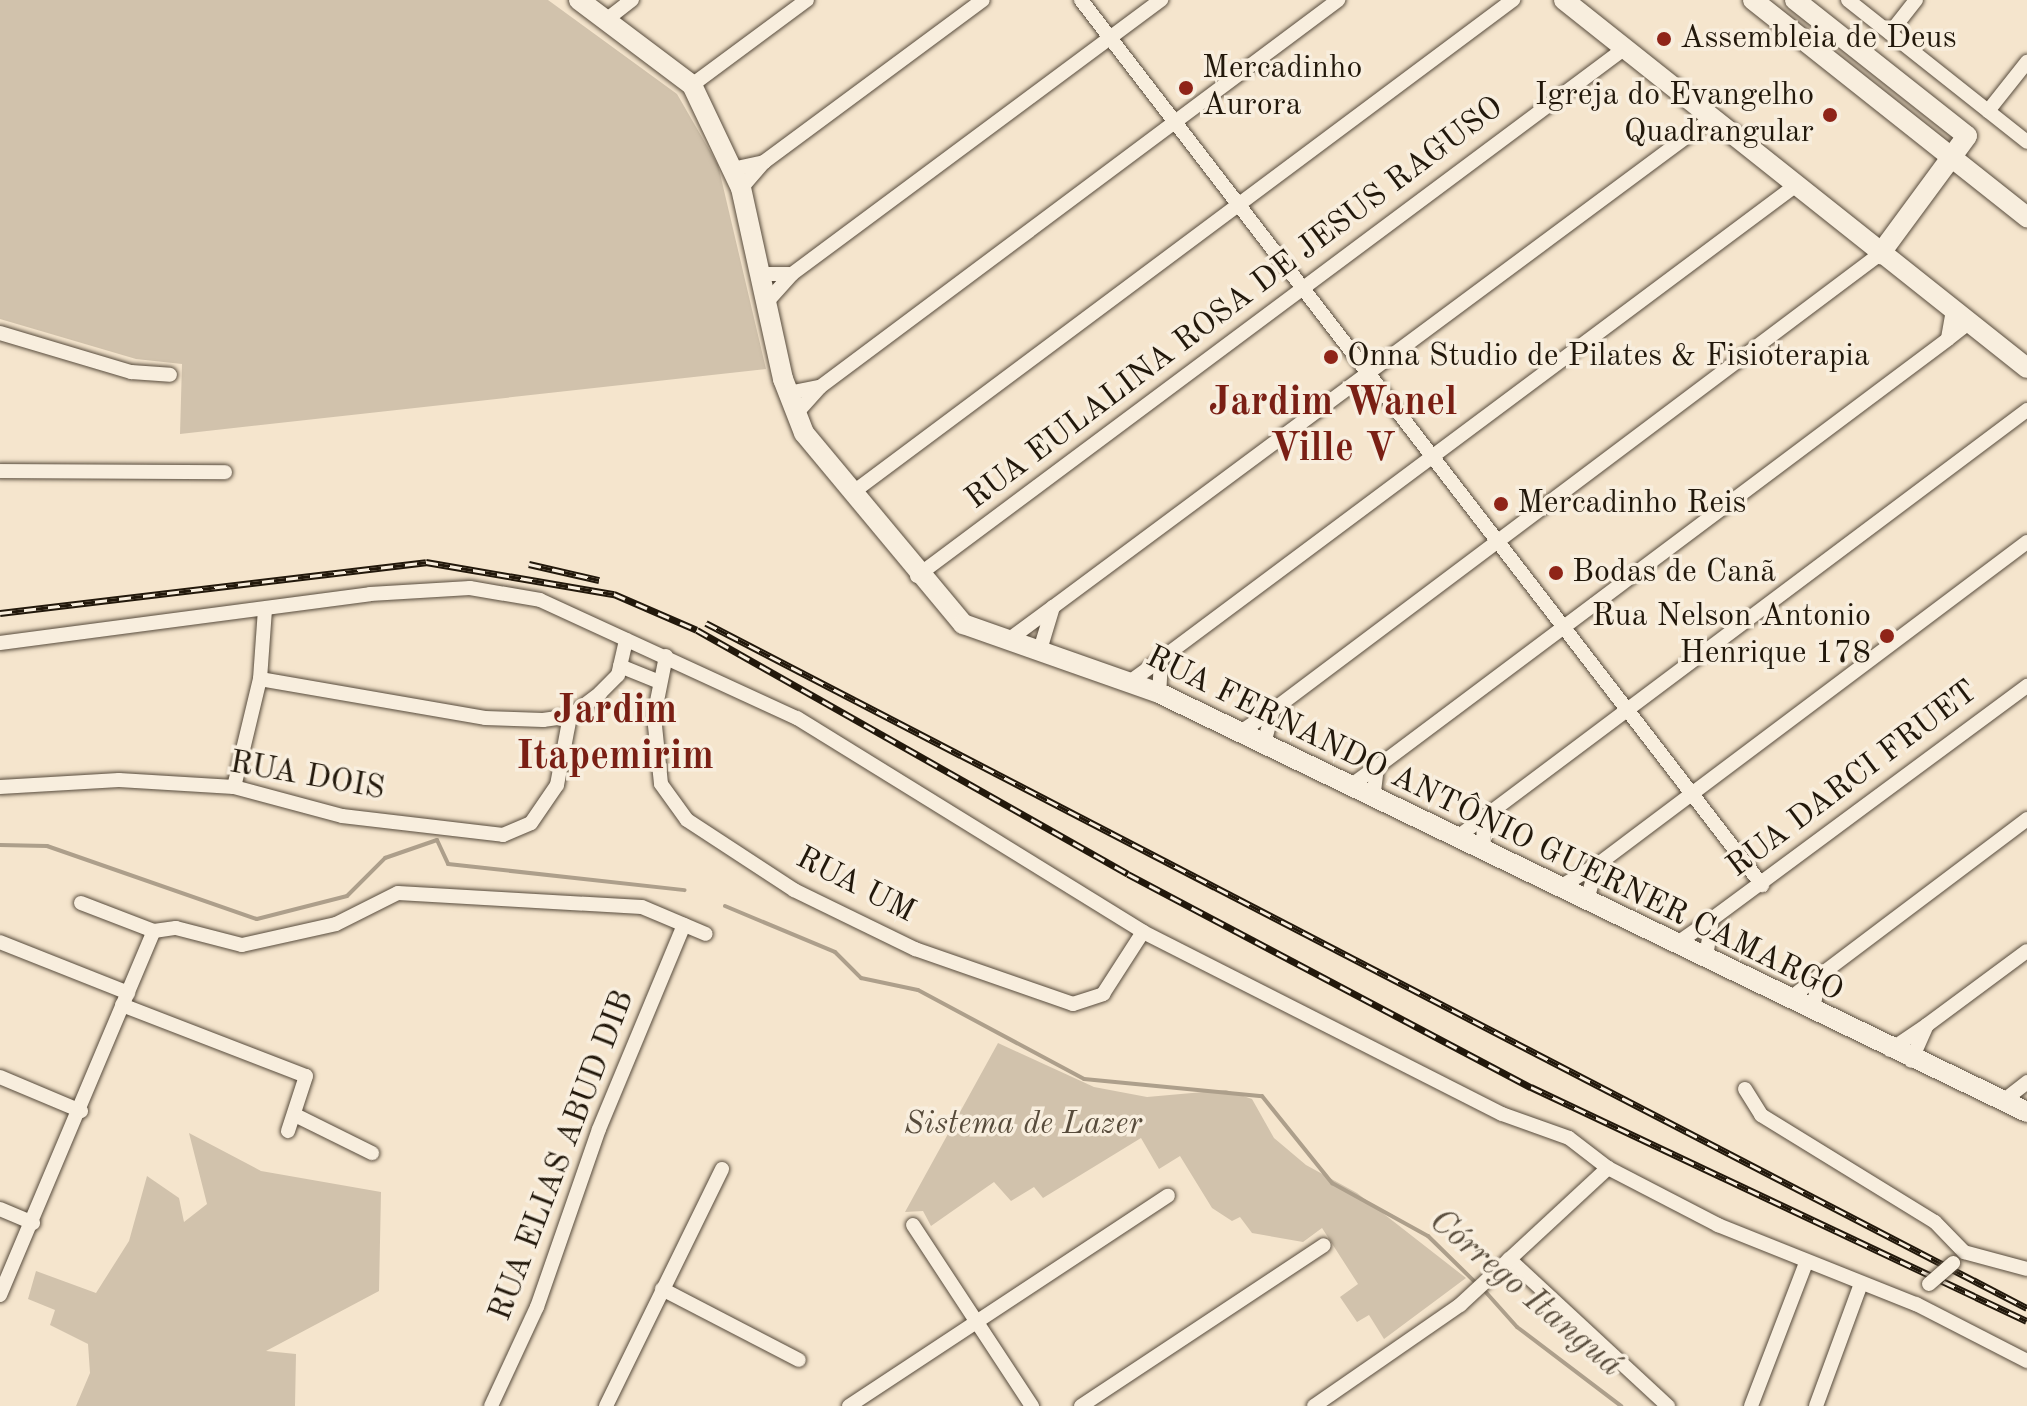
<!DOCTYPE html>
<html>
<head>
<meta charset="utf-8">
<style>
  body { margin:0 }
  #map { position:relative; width:2027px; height:1406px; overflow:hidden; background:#f5e5cd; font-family:"Old Standard TT",serif }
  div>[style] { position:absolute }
  .green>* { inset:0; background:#d1c2ac }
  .stream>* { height:4px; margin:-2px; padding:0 2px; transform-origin:2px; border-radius:2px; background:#ad9f8b }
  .roads { filter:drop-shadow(0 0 2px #574b3c) drop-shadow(0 0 2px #574b3c) }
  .street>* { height:14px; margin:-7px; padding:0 7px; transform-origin:7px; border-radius:7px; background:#f8eede }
  .secondary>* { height:20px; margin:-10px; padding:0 10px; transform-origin:10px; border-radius:10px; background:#f8eede }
  .rail>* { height:7px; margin-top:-3.5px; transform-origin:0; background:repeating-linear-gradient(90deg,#f8eede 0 12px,#22180b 0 24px); box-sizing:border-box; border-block:2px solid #22180b }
  .bridges { filter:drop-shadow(0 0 2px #574b3c) drop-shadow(0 0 2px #574b3c) }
  .street-bridge>* { height:14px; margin:-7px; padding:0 7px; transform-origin:7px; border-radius:7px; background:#f8eede }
  .dots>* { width:22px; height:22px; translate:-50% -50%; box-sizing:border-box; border:4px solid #f8eede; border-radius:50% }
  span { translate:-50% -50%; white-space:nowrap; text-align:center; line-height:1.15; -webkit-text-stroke:7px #f8eede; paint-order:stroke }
  .poi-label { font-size:32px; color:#22180b }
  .left { translate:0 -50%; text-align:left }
  .right { translate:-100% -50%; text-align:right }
  .street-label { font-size:32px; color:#22180b }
  .park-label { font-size:32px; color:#574b3b; font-style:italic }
  .water-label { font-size:34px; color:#5a4e3e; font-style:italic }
  .district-label { font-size:40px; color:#7a1f14; font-weight:700 }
</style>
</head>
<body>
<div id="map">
  <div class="green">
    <i style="clip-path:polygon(0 0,548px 0,677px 94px,718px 165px,766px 369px,180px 434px,182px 364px,136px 359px,0 319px)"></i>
    <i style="clip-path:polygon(998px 1043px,1094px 1087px,1147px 1097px,1226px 1090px,1252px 1099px,1274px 1138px,1306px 1165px,1357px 1193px,1466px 1278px,1384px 1339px,1369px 1315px,1357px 1322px,1340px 1297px,1358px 1284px,1322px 1228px,1303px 1242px,1252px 1233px,1240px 1217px,1232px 1221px,1212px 1208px,1180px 1156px,1159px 1169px,1141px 1138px,1043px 1198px,1034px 1187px,1011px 1201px,994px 1182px,931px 1226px,923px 1211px,905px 1212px)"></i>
    <i style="clip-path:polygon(189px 1133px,261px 1171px,381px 1192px,379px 1291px,266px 1351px,296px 1354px,295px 1406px,76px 1406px,90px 1373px,88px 1344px,50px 1325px,55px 1310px,28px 1299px,36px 1271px,96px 1293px,129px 1241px,147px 1176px,179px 1198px,184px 1222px,207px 1204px)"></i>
  </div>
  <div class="stream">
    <i style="left:0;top:845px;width:47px;rotate:1.2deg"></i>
    <i style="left:47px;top:846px;width:222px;rotate:19.2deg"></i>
    <i style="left:257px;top:919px;width:93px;rotate:-14.3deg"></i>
    <i style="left:347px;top:896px;width:54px;rotate:-45deg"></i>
    <i style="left:385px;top:858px;width:55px;rotate:-19.1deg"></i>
    <i style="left:437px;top:840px;width:26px;rotate:65deg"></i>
    <i style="left:448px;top:864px;width:238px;rotate:6.3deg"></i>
    <i style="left:725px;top:906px;width:119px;rotate:22.7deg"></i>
    <i style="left:835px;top:952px;width:37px;rotate:45deg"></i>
    <i style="left:861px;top:978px;width:58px;rotate:11.9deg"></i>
    <i style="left:918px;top:990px;width:188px;rotate:28.2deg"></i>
    <i style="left:1084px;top:1079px;width:179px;rotate:5.5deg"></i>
    <i style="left:1262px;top:1096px;width:112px;rotate:51.2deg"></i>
    <i style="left:1332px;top:1183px;width:110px;rotate:28.9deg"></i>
    <i style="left:1428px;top:1236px;width:67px;rotate:44.4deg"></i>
    <i style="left:1483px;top:1289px;width:51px;rotate:48.2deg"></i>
    <i style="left:1517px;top:1327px;width:131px;rotate:37.2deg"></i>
  </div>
  <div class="roads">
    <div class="street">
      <i style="left:1081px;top:0;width:1117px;rotate:52.42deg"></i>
      <i style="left:1848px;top:0;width:228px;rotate:38.4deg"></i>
      <i style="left:606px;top:20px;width:33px;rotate:-38deg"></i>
      <i style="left:1890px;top:33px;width:42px;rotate:-51.8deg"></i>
      <i style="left:692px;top:85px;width:143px;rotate:-36.5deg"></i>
      <i style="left:1988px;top:111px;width:63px;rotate:-51.5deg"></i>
      <i style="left:764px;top:162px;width:272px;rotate:-36.5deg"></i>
      <i style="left:732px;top:169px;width:33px;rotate:-12deg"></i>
      <i style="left:764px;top:162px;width:35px;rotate:131deg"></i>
      <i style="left:760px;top:274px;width:32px"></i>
      <i style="left:792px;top:274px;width:39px;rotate:132deg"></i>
      <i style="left:792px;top:274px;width:460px;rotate:-36.6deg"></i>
      <i style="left:1953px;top:310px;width:29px;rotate:100deg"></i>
      <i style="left:1948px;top:339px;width:28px;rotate:-38deg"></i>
      <i style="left:0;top:333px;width:137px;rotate:16.6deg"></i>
      <i style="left:131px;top:372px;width:39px;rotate:4deg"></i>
      <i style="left:820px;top:387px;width:647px;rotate:-36.76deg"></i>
      <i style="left:788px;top:393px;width:33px;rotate:-11deg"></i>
      <i style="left:820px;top:387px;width:36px;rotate:132deg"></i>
      <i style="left:0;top:471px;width:225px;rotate:0.3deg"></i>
      <i style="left:852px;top:493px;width:825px;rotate:-36.72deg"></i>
      <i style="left:917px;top:576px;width:883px;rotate:-36.71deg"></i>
      <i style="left:1053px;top:607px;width:822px;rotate:-36.59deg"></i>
      <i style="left:1007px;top:641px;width:57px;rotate:-36.5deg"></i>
      <i style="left:1053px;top:607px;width:45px;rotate:106.8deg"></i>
      <i style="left:0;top:643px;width:373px;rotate:-7.5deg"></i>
      <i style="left:370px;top:594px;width:100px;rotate:-3.4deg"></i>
      <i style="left:470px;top:588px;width:71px;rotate:9.7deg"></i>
      <i style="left:540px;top:600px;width:283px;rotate:24.7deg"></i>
      <i style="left:797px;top:718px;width:407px;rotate:31.7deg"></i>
      <i style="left:1143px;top:932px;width:402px;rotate:26.9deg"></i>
      <i style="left:1502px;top:1114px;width:71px;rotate:19.7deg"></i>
      <i style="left:1569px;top:1138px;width:49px;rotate:37.6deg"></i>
      <i style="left:1608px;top:1168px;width:124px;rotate:27.4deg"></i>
      <i style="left:1718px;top:1225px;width:213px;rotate:21.8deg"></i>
      <i style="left:1916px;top:1304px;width:125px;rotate:27.2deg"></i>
      <i style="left:666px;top:656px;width:61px;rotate:101.3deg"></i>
      <i style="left:654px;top:716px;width:68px;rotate:84.1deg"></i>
      <i style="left:661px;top:784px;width:44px;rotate:54.2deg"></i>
      <i style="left:687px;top:820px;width:128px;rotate:33.2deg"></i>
      <i style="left:794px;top:890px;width:135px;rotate:26deg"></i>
      <i style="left:915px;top:949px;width:167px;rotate:19.2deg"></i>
      <i style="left:1073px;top:1004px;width:32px;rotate:-18deg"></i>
      <i style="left:1103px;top:994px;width:74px;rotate:-57.2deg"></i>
      <i style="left:1161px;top:659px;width:791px;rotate:-36.73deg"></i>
      <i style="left:620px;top:666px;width:40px;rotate:22deg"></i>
      <i style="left:260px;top:679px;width:228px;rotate:9.8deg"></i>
      <i style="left:485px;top:718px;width:58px;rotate:2deg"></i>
      <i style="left:543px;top:720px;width:27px;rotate:-8deg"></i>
      <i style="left:570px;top:716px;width:38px;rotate:-37deg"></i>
      <i style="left:600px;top:693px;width:25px;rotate:-45deg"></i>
      <i style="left:618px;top:675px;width:36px;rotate:-77deg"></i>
      <i style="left:1131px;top:681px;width:37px;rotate:-36deg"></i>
      <i style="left:1161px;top:659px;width:34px;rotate:93deg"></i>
      <i style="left:1273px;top:710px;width:759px;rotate:-36.92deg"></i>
      <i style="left:1239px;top:733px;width:41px;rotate:-34.1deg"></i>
      <i style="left:1273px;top:710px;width:35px;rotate:105deg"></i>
      <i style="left:1377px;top:767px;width:714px;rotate:-36.85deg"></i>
      <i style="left:0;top:787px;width:119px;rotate:-3.4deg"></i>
      <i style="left:119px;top:780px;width:115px;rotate:3.5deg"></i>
      <i style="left:234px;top:787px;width:112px;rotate:15deg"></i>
      <i style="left:342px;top:816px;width:162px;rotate:6.7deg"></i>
      <i style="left:503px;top:835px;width:30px;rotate:-23deg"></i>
      <i style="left:531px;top:823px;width:46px;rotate:-55.6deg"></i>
      <i style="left:557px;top:785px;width:70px;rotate:-79.3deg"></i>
      <i style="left:234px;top:787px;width:111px;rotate:-76.5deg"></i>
      <i style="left:260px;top:679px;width:70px;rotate:-85.9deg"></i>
      <i style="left:1349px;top:787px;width:34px;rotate:-36deg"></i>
      <i style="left:1377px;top:767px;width:31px;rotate:97deg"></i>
      <i style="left:1483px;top:818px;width:680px;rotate:-36.87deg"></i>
      <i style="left:1459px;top:836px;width:30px;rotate:-37deg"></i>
      <i style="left:1483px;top:818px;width:29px;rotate:88deg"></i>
      <i style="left:1597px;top:865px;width:538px;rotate:-36.91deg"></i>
      <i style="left:1565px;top:884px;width:37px;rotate:-31deg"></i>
      <i style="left:1597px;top:865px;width:32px;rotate:106deg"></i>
      <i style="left:81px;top:903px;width:78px;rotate:21deg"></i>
      <i style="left:154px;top:931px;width:22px;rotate:-8deg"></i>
      <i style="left:176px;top:928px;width:68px;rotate:14.4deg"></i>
      <i style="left:242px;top:945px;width:96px;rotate:-12.6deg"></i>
      <i style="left:336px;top:924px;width:69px;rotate:-26.6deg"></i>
      <i style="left:398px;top:893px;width:244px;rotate:3.3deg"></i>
      <i style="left:642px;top:907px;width:69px;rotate:22.9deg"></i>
      <i style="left:1712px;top:919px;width:392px;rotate:-36.5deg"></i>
      <i style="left:0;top:942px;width:138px;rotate:21.7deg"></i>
      <i style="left:1679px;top:942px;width:40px;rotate:-34.9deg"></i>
      <i style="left:1712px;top:919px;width:37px;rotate:99deg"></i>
      <i style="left:1819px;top:976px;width:261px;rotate:-37deg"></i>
      <i style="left:1789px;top:999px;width:38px;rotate:-37deg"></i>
      <i style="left:1819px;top:976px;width:36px;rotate:100deg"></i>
      <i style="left:122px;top:1005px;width:197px;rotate:21.1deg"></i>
      <i style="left:306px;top:1076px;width:58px;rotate:108.1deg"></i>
      <i style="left:1927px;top:1025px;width:124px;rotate:-36.5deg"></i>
      <i style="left:1890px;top:1050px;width:45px;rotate:-34deg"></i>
      <i style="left:1927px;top:1025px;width:39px;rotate:114deg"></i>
      <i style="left:0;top:1077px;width:88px;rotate:22.8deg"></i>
      <i style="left:1745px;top:1089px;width:31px;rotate:58deg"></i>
      <i style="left:1761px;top:1115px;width:204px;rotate:31.6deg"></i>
      <i style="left:1935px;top:1222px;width:42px;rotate:46deg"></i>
      <i style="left:1964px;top:1252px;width:65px;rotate:15.1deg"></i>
      <i style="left:2003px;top:1101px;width:31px;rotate:-38deg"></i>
      <i style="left:295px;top:1115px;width:86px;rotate:26.3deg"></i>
      <i style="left:0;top:1209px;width:36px;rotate:23deg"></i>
      <i style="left:913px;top:1225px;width:217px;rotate:56.7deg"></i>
      <i style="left:1509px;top:1259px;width:217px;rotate:42.8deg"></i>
      <i style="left:662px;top:1289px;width:154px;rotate:27.4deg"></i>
      <i style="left:0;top:1295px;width:395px;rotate:-67.1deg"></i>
      <i style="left:491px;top:1406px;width:109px;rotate:-65.1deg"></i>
      <i style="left:537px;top:1307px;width:188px;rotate:-70.8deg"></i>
      <i style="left:599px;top:1129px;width:221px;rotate:-67.4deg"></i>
      <i style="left:606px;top:1406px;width:264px;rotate:-63.9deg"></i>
      <i style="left:849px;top:1406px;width:382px;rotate:-33.4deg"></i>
      <i style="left:1081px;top:1406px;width:291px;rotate:-33.5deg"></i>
      <i style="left:1314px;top:1406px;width:178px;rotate:-34.7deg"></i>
      <i style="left:1460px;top:1305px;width:202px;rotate:-42.8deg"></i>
      <i style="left:1751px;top:1406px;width:153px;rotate:-69deg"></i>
      <i style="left:1816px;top:1406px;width:130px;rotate:-69.8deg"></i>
    </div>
    <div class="secondary">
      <i style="left:579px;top:0;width:141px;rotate:37deg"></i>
      <i style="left:692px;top:85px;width:114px;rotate:64.6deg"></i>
      <i style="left:741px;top:188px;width:196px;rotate:77.6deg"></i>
      <i style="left:783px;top:379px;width:58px;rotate:68.7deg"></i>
      <i style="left:804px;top:433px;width:249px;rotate:50.2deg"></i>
      <i style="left:963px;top:624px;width:208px;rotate:19.4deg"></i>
      <i style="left:1159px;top:693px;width:964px;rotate:25.77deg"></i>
      <i style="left:1564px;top:0;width:591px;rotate:38.48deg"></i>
      <i style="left:1753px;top:0;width:350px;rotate:38.4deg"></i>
      <i style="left:1795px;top:0;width:219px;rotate:38.3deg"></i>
      <i style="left:1967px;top:136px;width:147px;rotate:126.4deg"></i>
    </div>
  </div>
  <div class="rail">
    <i style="left:529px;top:564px;width:72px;rotate:12.9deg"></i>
    <i style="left:0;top:613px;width:429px;rotate:-6.8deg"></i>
    <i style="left:426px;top:562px;width:191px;rotate:9.7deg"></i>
    <i style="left:614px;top:594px;width:90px;rotate:23.4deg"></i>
    <i style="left:697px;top:630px;width:495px;rotate:29.5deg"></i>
    <i style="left:1128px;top:874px;width:456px;rotate:27.9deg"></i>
    <i style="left:1531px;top:1087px;width:548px;rotate:25.26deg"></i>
    <i style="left:706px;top:623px;width:1488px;rotate:27.41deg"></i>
  </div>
  <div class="bridges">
    <div class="street-bridge">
      <i style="left:1929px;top:1284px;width:32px;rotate:-41deg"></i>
    </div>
  </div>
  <div class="dots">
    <i style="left:1664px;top:39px;background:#8f2418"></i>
    <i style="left:1186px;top:88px;background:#8f2418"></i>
    <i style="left:1830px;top:115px;background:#8f2418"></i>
    <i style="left:1331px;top:357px;background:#8f2418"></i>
    <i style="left:1501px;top:504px;background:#8f2418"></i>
    <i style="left:1556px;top:573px;background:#8f2418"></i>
    <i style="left:1887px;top:636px;background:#8f2418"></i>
  </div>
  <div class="poi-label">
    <span class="left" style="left:1680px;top:39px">Assembleia de Deus</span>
    <span class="left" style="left:1202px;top:88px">Mercadinho<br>Aurora</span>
    <span class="right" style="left:1814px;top:115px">Igreja do Evangelho<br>Quadrangular</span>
    <span class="left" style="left:1347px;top:357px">Onna Studio de Pilates &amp; Fisioterapia</span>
    <span class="left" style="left:1517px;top:504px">Mercadinho Reis</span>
    <span class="left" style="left:1572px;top:573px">Bodas de Canã</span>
    <span class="right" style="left:1871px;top:636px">Rua Nelson Antonio<br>Henrique 178</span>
  </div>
  <div class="street-label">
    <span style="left:1235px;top:304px;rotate:-37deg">RUA EULALINA ROSA DE JESUS RAGUSO</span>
    <span style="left:307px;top:777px;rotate:10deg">RUA DOIS</span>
    <span style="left:1853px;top:780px;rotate:-37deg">RUA DARCI FRUET</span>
    <span style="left:1494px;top:825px;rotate:26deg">RUA FERNANDO ANTÔNIO GUERNER CAMARGO</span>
    <span style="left:855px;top:886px;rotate:27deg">RUA UM</span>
    <span style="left:563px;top:1156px;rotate:-69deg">RUA ELIAS ABUD DIB</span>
  </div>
  <div class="park-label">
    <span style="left:1023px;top:1125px">Sistema de Lazer</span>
  </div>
  <div class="water-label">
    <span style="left:1525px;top:1294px;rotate:40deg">Córrego Itanguá</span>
  </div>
  <div class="district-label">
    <span style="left:1333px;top:427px">Jardim Wanel<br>Ville V</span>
    <span style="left:615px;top:735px">Jardim<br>Itapemirim</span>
  </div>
</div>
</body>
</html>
